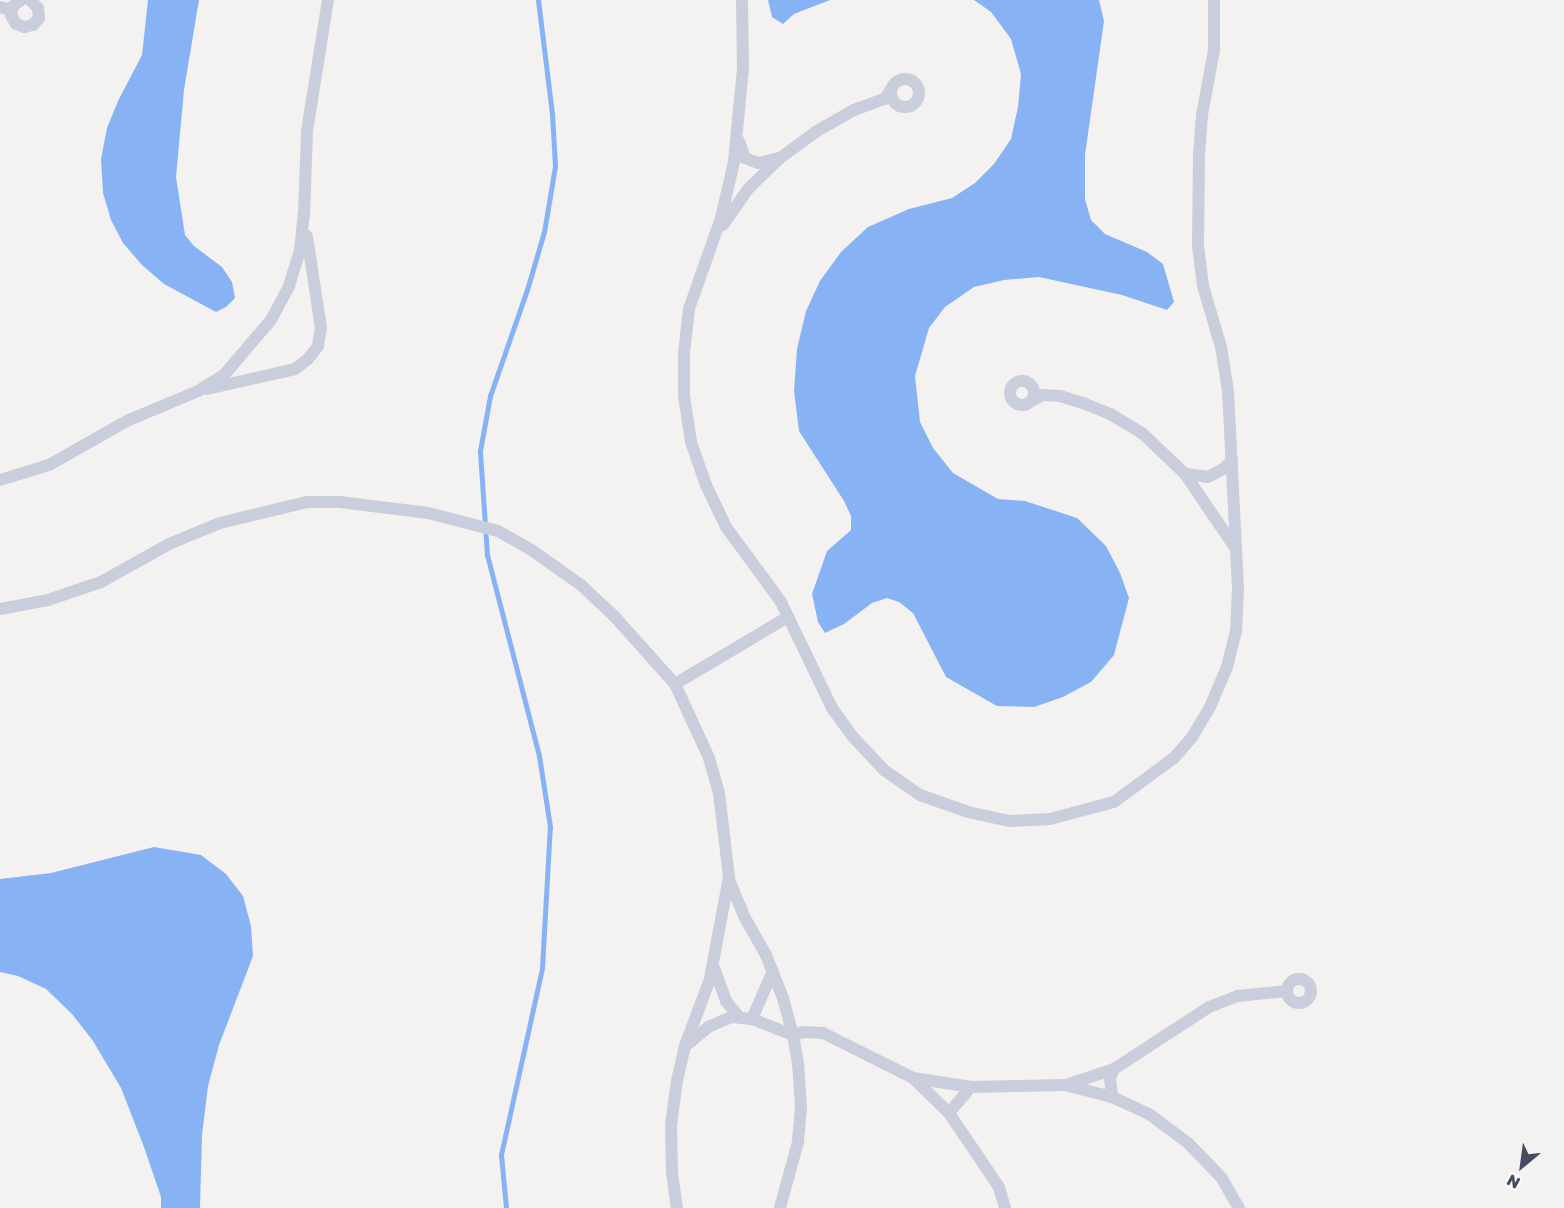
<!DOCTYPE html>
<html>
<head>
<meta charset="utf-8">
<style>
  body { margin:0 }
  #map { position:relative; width:1564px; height:1208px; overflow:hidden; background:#f4f2f1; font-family:"Golos Text",sans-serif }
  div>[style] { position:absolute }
  .water>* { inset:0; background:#87b3f4 }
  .stream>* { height:4.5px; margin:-2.25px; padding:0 2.25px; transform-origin:2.25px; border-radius:2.25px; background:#87b3f4 }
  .street>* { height:12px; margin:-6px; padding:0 6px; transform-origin:6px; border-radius:6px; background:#cacddc }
  .street>.ring { margin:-6px; padding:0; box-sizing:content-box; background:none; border:12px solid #cacddc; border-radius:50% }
  span { translate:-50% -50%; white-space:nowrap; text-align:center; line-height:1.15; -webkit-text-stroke:4.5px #fff; paint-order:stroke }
  .north { position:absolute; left:1492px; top:1136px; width:60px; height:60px; -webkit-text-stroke:4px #fff; paint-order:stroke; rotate:209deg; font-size:16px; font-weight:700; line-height:24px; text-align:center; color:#474b61 }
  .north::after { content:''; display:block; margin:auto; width:21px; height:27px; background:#474b61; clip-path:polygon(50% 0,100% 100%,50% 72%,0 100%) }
</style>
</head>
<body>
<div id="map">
  <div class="water">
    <i style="clip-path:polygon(148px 0,199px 0,184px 90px,176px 177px,185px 235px,194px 246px,222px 267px,232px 282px,235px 298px,226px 307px,216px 312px,164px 284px,142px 265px,123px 243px,111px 220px,103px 193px,101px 159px,107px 128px,118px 101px,142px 55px)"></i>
    <i style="clip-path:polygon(768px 0,830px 0,794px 14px,783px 24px,772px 17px)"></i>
    <i style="clip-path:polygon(974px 0,1099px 0,1104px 21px,1085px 155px,1085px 199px,1091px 220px,1105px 234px,1147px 252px,1163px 264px,1174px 302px,1167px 310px,1122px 295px,1039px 277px,1004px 280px,974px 287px,945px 307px,929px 328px,915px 376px,920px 422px,933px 448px,953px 473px,998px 499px,1025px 501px,1077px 518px,1106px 546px,1120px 573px,1129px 598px,1114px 655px,1091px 682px,1063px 697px,1034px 707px,997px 706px,946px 677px,913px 613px,899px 602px,887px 598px,872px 603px,844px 624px,825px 633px,818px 622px,812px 594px,827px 551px,851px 530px,851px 516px,844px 501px,799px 431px,794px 391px,797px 349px,806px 311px,820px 281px,841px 252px,868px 227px,909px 209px,952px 198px,975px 183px,994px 164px,1011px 139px,1018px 107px,1021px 74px,1011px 39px,991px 12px)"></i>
    <i style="clip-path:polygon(154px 847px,201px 855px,226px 874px,243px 896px,251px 926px,253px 956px,219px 1045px,208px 1086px,202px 1135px,200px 1208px,161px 1208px,161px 1197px,144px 1147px,121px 1088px,93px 1041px,72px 1014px,46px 989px,18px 976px,0 972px,0 879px,51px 873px)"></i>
  </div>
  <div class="stream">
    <i style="left:506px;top:1208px;width:53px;rotate:-95.4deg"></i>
    <i style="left:501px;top:1155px;width:191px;rotate:-77.6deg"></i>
    <i style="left:542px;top:968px;width:141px;rotate:-86.8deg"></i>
    <i style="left:550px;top:827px;width:72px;rotate:-98.8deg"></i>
    <i style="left:539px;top:756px;width:208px;rotate:-104.5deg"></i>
    <i style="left:487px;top:555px;width:104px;rotate:-93.9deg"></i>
    <i style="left:480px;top:451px;width:56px;rotate:-79.7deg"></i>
    <i style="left:490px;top:396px;width:112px;rotate:-70.8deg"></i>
    <i style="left:527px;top:290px;width:60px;rotate:-73.7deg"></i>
    <i style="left:544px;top:232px;width:67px;rotate:-80.5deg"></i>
    <i style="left:555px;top:166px;width:52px;rotate:-93.3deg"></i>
    <i style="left:552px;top:114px;width:115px;rotate:-97deg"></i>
  </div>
  <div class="street">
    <i style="left:21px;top:0;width:10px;rotate:143deg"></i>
    <i style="left:13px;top:6px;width:9px;rotate:103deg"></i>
    <i style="left:11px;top:15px;width:10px;rotate:61deg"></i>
    <i style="left:16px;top:24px;width:9px;rotate:21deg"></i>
    <i style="left:24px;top:27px;width:9px;rotate:-13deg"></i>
    <i style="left:33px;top:25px;width:9px;rotate:-49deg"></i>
    <i style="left:39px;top:18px;width:10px;rotate:-96deg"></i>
    <i style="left:38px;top:8px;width:11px;rotate:-135deg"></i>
    <i style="left:742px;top:0;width:68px;rotate:89.2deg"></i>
    <i style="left:743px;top:68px;width:94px;rotate:95.5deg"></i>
    <i style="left:734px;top:162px;width:57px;rotate:103.1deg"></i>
    <i style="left:721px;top:218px;width:96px;rotate:109.4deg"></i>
    <i style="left:689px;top:309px;width:44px;rotate:96.5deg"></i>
    <i style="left:684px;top:353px;width:43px;rotate:90deg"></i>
    <i style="left:684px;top:396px;width:47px;rotate:81.3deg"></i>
    <i style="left:691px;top:442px;width:46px;rotate:70.8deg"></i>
    <i style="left:706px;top:485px;width:47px;rotate:64.5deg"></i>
    <i style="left:726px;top:527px;width:93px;rotate:53.7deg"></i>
    <i style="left:781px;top:602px;width:118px;rotate:64.3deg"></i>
    <i style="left:832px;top:708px;width:37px;rotate:54deg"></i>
    <i style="left:854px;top:738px;width:44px;rotate:46.8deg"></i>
    <i style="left:884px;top:770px;width:44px;rotate:34.8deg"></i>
    <i style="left:920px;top:795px;width:51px;rotate:19.5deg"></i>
    <i style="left:968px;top:812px;width:43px;rotate:12.1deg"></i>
    <i style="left:1010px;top:821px;width:40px;rotate:-2.9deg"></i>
    <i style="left:1050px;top:819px;width:66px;rotate:-14.9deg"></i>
    <i style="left:1114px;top:802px;width:74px;rotate:-36.3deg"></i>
    <i style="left:1174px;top:758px;width:28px;rotate:-49deg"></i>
    <i style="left:1192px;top:737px;width:35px;rotate:-59deg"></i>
    <i style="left:1210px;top:707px;width:43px;rotate:-67deg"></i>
    <i style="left:1227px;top:667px;width:36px;rotate:-76deg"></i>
    <i style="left:1236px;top:632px;width:44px;rotate:-87.4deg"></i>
    <i style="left:1238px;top:588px;width:197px;rotate:-92.9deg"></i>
    <i style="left:1228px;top:391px;width:45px;rotate:-99deg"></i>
    <i style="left:1221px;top:347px;width:64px;rotate:-106.4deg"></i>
    <i style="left:1203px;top:286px;width:38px;rotate:-97deg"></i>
    <i style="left:1198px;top:248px;width:92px;rotate:-89.4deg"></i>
    <i style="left:1199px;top:156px;width:41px;rotate:-85.8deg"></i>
    <i style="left:1202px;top:115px;width:66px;rotate:-79.5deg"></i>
    <i style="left:1214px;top:50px;width:50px;rotate:-90deg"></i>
    <i style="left:0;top:7px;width:12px;rotate:14deg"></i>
    <i class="ring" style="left:891px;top:79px;width:16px;height:16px"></i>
    <i style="left:739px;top:141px;width:18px;rotate:71deg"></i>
    <i style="left:745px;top:158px;width:14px;rotate:21deg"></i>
    <i style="left:758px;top:163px;width:23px;rotate:-13deg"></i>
    <i style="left:723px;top:225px;width:44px;rotate:-55.2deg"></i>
    <i style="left:748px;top:189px;width:45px;rotate:-44.1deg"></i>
    <i style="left:780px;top:158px;width:46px;rotate:-36.1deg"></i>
    <i style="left:817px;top:131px;width:43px;rotate:-29.6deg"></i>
    <i style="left:854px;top:110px;width:33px;rotate:-20deg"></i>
    <i style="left:885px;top:99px;width:12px;rotate:-59deg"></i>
    <i class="ring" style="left:1010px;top:381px;width:12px;height:12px"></i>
    <i style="left:207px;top:389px;width:90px;rotate:-12.8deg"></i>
    <i style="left:295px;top:369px;width:16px;rotate:-38deg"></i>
    <i style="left:308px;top:359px;width:16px;rotate:-52deg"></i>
    <i style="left:318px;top:346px;width:18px;rotate:-81deg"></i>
    <i style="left:321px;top:328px;width:93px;rotate:-98.7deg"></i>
    <i style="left:1031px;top:401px;width:13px;rotate:-27deg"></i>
    <i style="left:1043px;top:395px;width:17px;rotate:3deg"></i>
    <i style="left:1060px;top:396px;width:24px;rotate:17deg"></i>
    <i style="left:1083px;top:403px;width:31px;rotate:22deg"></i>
    <i style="left:1112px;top:415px;width:35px;rotate:31deg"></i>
    <i style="left:1142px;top:433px;width:59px;rotate:43.6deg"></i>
    <i style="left:1185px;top:474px;width:87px;rotate:55.8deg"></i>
    <i style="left:1185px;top:474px;width:23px;rotate:7deg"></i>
    <i style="left:1208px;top:477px;width:17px;rotate:-28deg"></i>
    <i style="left:1223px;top:469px;width:12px;rotate:-42deg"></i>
    <i style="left:0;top:480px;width:51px;rotate:-17deg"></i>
    <i style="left:49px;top:465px;width:92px;rotate:-29.4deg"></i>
    <i style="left:129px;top:420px;width:75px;rotate:-22.8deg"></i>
    <i style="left:198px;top:391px;width:31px;rotate:-32deg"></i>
    <i style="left:224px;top:375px;width:72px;rotate:-49.5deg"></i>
    <i style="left:271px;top:320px;width:38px;rotate:-62deg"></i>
    <i style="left:289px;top:286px;width:38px;rotate:-73deg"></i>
    <i style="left:300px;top:250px;width:36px;rotate:-84deg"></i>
    <i style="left:304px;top:214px;width:83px;rotate:-87.9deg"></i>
    <i style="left:307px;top:131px;width:133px;rotate:-80.9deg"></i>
    <i style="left:0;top:609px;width:49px;rotate:-10.6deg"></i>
    <i style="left:48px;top:600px;width:56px;rotate:-18.8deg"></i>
    <i style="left:101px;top:582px;width:78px;rotate:-29.2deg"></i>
    <i style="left:169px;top:544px;width:55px;rotate:-22.4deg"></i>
    <i style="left:220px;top:523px;width:89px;rotate:-13.6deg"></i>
    <i style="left:307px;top:502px;width:33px"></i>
    <i style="left:340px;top:502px;width:89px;rotate:7.1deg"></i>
    <i style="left:428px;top:513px;width:72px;rotate:14.4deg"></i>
    <i style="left:498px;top:531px;width:40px;rotate:29.7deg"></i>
    <i style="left:533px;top:551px;width:59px;rotate:35.3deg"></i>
    <i style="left:581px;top:585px;width:47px;rotate:43.3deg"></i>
    <i style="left:615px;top:617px;width:90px;rotate:48.2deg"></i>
    <i style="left:675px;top:684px;width:81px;rotate:65.3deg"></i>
    <i style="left:709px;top:758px;width:36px;rotate:74deg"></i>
    <i style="left:719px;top:793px;width:85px;rotate:83.2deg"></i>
    <i style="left:729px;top:877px;width:104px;rotate:100.6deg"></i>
    <i style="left:710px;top:979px;width:72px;rotate:110.5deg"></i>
    <i style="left:685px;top:1046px;width:35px;rotate:103deg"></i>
    <i style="left:677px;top:1080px;width:45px;rotate:97.6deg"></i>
    <i style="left:671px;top:1125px;width:48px;rotate:88.8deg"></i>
    <i style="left:672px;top:1173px;width:35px;rotate:82deg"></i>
    <i style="left:675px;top:684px;width:131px;rotate:-30.7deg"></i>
    <i style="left:729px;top:880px;width:41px;rotate:67.2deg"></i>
    <i style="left:745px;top:918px;width:43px;rotate:60.4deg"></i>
    <i style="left:766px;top:955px;width:46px;rotate:68.4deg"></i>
    <i style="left:783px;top:998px;width:38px;rotate:75deg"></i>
    <i style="left:793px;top:1035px;width:11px;rotate:-15deg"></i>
    <i style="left:804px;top:1032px;width:19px;rotate:3deg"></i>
    <i style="left:823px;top:1033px;width:101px;rotate:26.6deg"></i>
    <i style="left:913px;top:1078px;width:50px;rotate:44.2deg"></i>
    <i style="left:949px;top:1113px;width:89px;rotate:56deg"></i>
    <i style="left:999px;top:1187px;width:22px;rotate:74deg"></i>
    <i style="left:714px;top:968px;width:35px;rotate:70deg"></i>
    <i style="left:726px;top:1001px;width:21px;rotate:51deg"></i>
    <i class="ring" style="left:1287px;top:979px;width:12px;height:12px"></i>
    <i style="left:752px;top:1019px;width:50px;rotate:-66.5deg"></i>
    <i style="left:688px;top:1044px;width:26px;rotate:-40deg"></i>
    <i style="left:708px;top:1027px;width:26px;rotate:-23deg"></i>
    <i style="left:732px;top:1017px;width:20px;rotate:6deg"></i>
    <i style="left:752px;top:1019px;width:44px;rotate:21.3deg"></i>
    <i style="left:793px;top:1035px;width:28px;rotate:80deg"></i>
    <i style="left:798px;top:1063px;width:44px;rotate:86.1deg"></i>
    <i style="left:801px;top:1107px;width:35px;rotate:95deg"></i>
    <i style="left:798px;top:1142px;width:68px;rotate:105.3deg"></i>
    <i style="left:913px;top:1078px;width:59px;rotate:8.8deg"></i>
    <i style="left:971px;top:1087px;width:94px;rotate:-1.2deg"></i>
    <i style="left:1065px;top:1085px;width:49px;rotate:14.3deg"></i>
    <i style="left:1112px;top:1097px;width:41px;rotate:24.7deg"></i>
    <i style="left:1149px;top:1114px;width:49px;rotate:36.6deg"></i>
    <i style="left:1188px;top:1143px;width:47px;rotate:45.9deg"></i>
    <i style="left:1221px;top:1177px;width:36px;rotate:60deg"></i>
    <i style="left:1066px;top:1085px;width:51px;rotate:-18.4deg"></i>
    <i style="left:1114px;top:1069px;width:113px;rotate:-33.1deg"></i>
    <i style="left:1209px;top:1007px;width:30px;rotate:-21deg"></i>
    <i style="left:1237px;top:996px;width:50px;rotate:-5.7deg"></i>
    <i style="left:1112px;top:1097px;width:19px;rotate:-96deg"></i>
    <i style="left:1110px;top:1078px;width:10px;rotate:-66deg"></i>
    <i style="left:949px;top:1113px;width:34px;rotate:-50deg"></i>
  </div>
  <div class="north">N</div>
</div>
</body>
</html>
